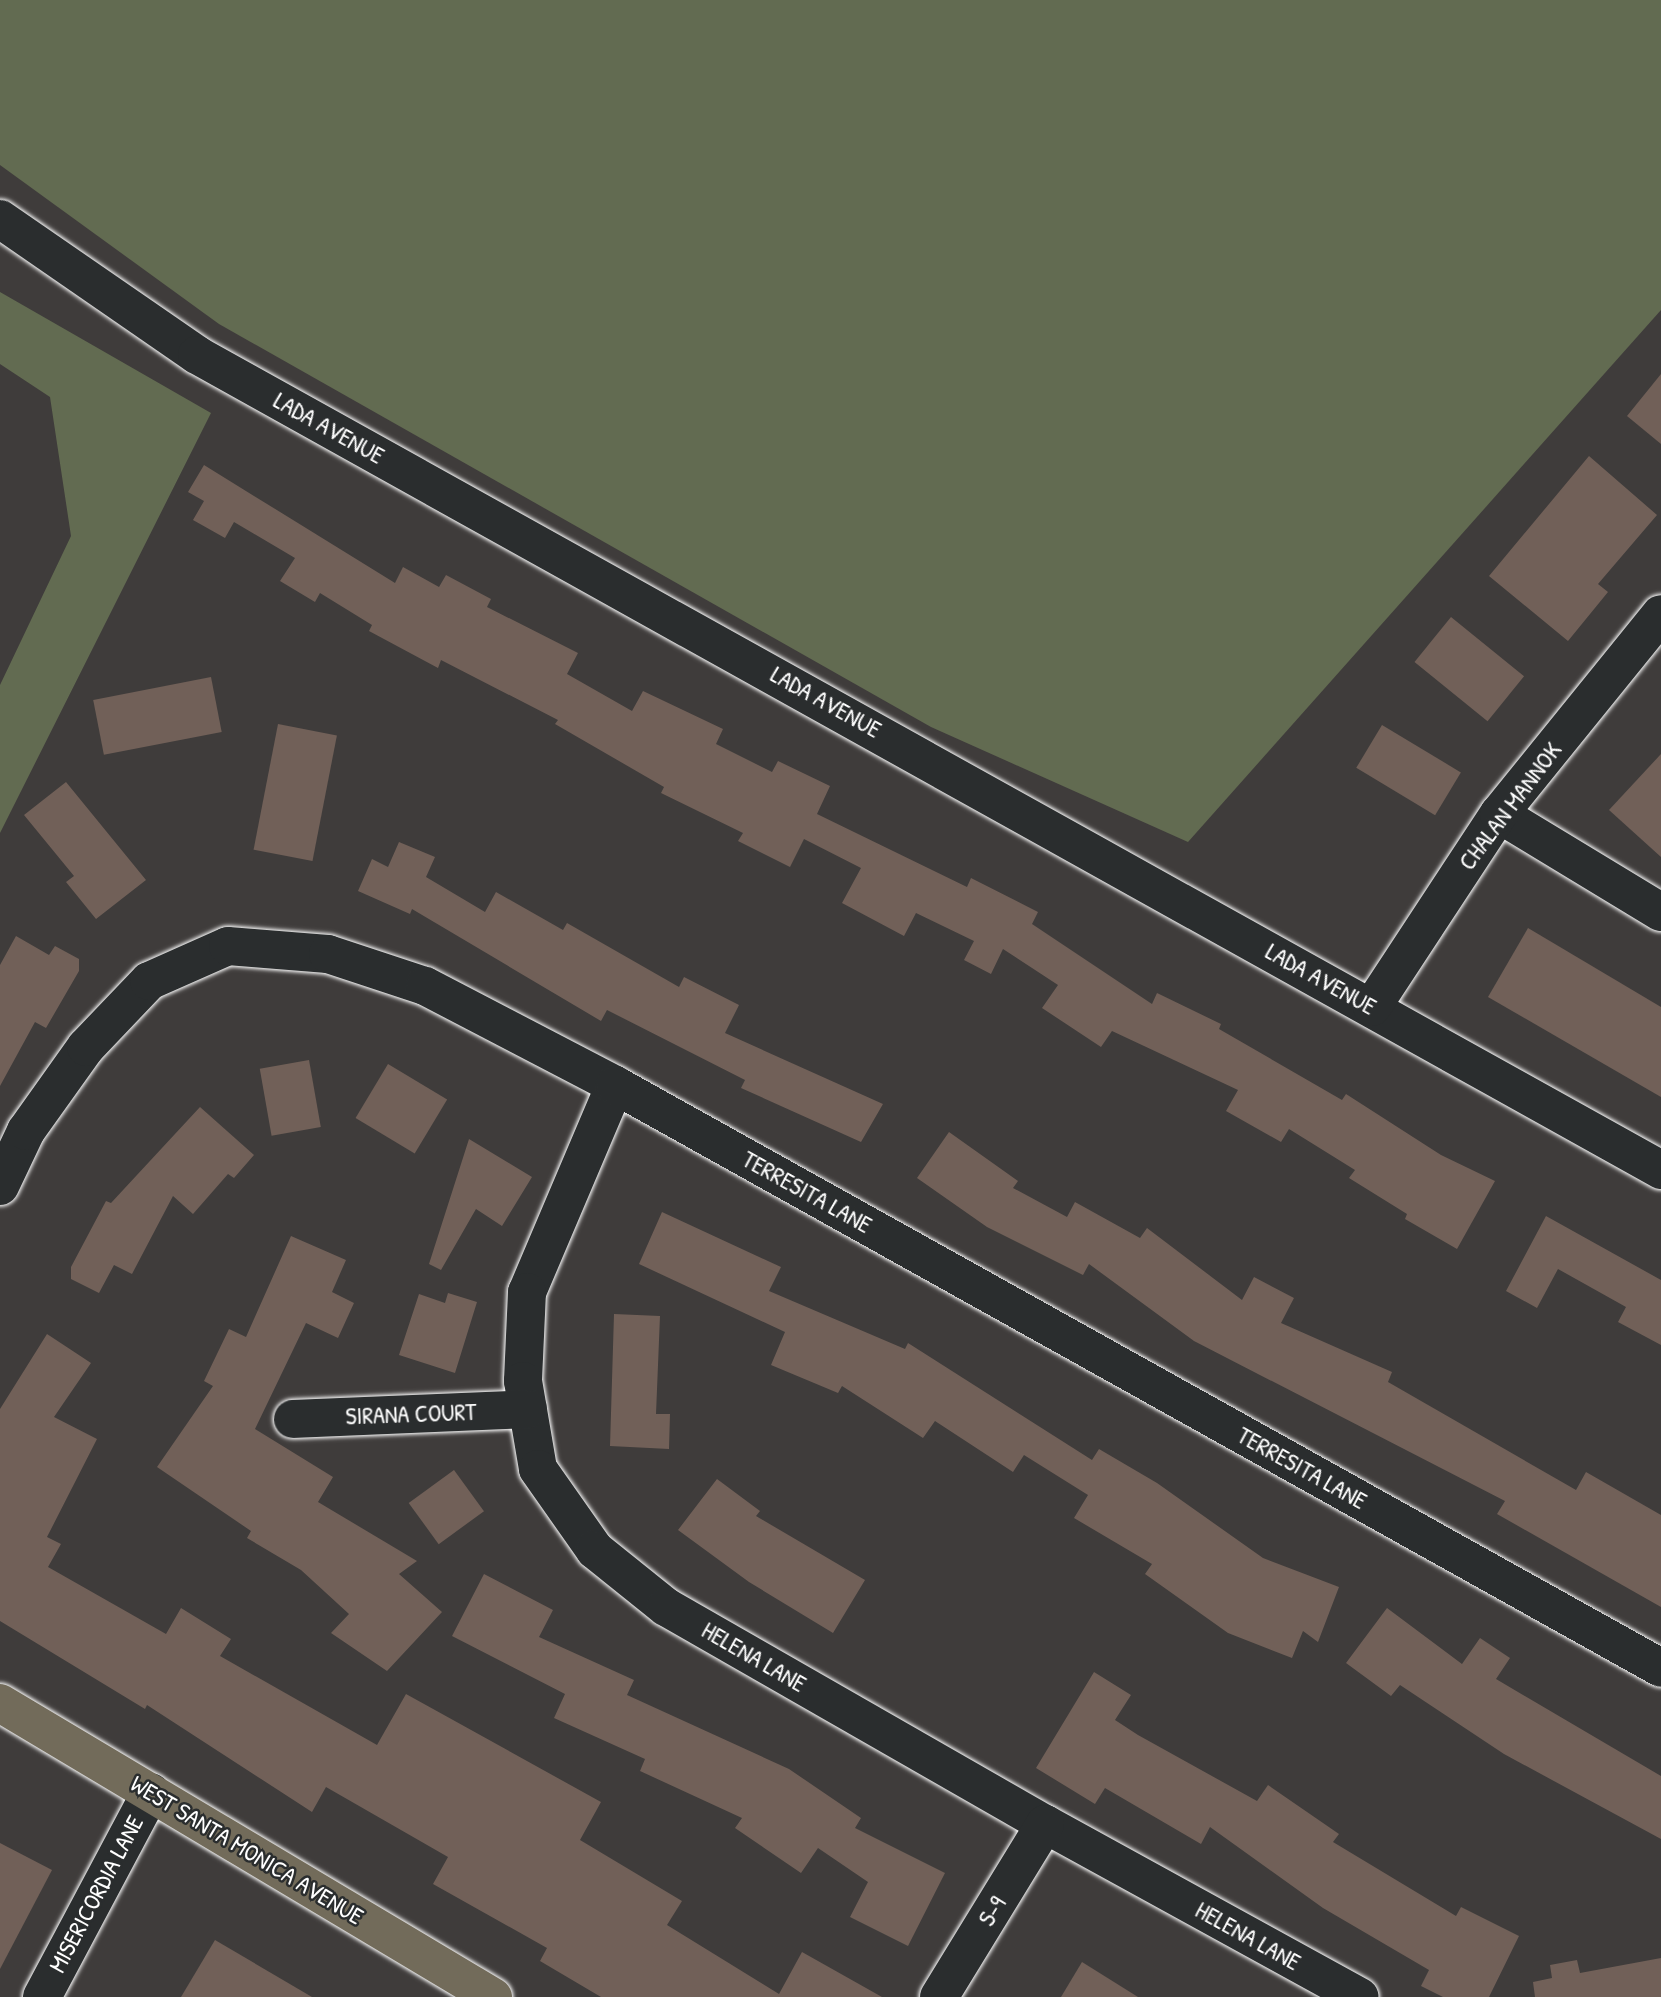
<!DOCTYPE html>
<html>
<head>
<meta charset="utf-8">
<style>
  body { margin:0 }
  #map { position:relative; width:1661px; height:1997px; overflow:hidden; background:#3f3c3b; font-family:"Patrick Hand",sans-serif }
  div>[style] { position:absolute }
  .green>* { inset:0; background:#626b51 }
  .building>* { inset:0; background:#716058; transform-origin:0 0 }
  .roads { filter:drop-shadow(0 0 2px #fff) drop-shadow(0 0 2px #fff) }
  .minor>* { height:38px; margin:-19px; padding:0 19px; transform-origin:19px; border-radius:19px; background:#2a2d2e }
  .major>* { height:38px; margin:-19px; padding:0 19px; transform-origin:19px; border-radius:19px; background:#726b5a }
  span { translate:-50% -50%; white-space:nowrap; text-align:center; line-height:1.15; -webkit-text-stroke:5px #2a2d2e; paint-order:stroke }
  .street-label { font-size:24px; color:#fff }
</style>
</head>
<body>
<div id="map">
  <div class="green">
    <i style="clip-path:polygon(0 0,1661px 0,1661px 310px,1188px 842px,931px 727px,219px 324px,0 165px)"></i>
    <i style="clip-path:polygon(0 292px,211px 413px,0 833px,0 685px,71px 536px,50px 397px,0 364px)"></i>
  </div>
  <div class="building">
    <i style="clip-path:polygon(1661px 374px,1661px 444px,1627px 416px)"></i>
    <i style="clip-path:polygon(1589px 456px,1657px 515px,1598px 584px,1608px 592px,1568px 641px,1489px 576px)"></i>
    <i style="clip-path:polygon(204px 465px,395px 583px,403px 567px,439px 587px,446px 575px,491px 599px,487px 607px,578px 653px,567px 674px,632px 711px,643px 691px,723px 729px,716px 744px,772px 772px,778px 761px,830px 786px,817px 814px,967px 887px,971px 878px,1038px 912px,1032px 924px,1152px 1004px,1157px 993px,1221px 1024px,1219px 1029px,1342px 1100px,1346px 1094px,1441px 1155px,1495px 1181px,1457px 1249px,1405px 1219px,1407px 1214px,1349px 1178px,1355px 1170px,1289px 1129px,1281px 1142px,1226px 1111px,1238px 1090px,1112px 1031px,1101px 1047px,1042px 1008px,1058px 985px,1003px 949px,991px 974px,964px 960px,974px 941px,916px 913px,904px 936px,842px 903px,861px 868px,804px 839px,790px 867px,738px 841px,743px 833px,661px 793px,664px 787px,555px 724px,558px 720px,441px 660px,438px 668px,369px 631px,372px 625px,320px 593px,315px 602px,280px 581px,295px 558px,234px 522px,225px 538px,193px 520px,204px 501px,188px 492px)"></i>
    <i style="left:1451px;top:617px;width:94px;height:58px;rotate:39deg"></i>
    <i style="left:211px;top:677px;width:56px;height:120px;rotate:79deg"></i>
    <i style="left:278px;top:724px;width:60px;height:128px;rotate:11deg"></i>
    <i style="left:1382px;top:725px;width:92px;height:50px;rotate:31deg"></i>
    <i style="clip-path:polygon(1661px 754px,1661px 857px,1609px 810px)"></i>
    <i style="clip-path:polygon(66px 782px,146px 880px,96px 919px,66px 882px,74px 876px,24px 815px)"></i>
    <i style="clip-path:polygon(399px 842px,435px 857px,426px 877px,485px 912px,496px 892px,563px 930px,567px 923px,679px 987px,684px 977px,739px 1005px,725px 1033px,883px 1104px,861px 1142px,741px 1088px,745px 1080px,607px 1010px,601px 1021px,412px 909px,410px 914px,358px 891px,372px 859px,388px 867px)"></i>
    <i style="clip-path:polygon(1528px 928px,1661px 1007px,1661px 1097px,1488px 997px)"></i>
    <i style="clip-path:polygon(16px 936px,49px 955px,55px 946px,79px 959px,79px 971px,46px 1028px,35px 1022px,0 1086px,0 965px)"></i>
    <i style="left:309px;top:1060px;width:68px;height:50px;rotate:80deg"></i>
    <i style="left:388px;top:1064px;width:69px;height:63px;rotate:31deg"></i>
    <i style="clip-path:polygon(200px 1107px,254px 1155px,234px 1178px,228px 1174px,193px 1214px,173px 1196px,132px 1274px,114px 1265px,99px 1293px,71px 1279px,71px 1267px,106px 1201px,111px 1203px)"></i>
    <i style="clip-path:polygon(949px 1132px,1018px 1181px,1013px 1188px,1067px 1217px,1075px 1202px,1140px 1238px,1147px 1228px,1242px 1300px,1254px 1277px,1294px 1298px,1281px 1323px,1392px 1372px,1388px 1382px,1576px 1490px,1586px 1472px,1661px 1515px,1661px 1607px,1497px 1514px,1505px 1501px,1194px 1341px,1089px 1264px,1083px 1275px,987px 1227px,917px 1178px)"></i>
    <i style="clip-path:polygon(469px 1139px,532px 1177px,502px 1226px,476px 1209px,441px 1270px,429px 1264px)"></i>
    <i style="clip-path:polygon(662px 1212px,781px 1267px,769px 1291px,905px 1349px,908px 1343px,1092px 1460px,1099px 1449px,1157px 1483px,1263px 1558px,1339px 1587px,1318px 1642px,1303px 1631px,1292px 1658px,1228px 1633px,1145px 1574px,1152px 1564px,1074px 1518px,1088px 1495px,1024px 1455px,1013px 1472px,935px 1421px,923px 1438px,842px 1386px,838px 1393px,771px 1365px,785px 1332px,639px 1264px)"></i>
    <i style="clip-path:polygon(1546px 1216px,1661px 1280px,1661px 1345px,1618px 1322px,1626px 1307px,1558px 1269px,1537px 1308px,1506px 1291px)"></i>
    <i style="clip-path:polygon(291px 1236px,346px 1260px,332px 1292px,354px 1303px,338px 1338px,306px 1323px,255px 1429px,333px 1477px,318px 1502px,417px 1561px,399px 1574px,442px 1612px,387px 1671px,331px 1633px,349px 1614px,301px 1570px,247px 1538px,251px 1531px,157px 1467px,213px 1386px,204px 1381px,229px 1329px,246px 1337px)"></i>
    <i style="clip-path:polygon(448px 1293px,477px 1302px,455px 1373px,399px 1355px,419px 1294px,445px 1303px)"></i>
    <i style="clip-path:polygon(614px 1314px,660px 1316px,656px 1414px,670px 1414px,669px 1449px,610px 1446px)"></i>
    <i style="clip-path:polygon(47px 1334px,91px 1363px,54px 1417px,97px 1439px,47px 1537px,61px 1544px,48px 1567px,166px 1634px,181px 1608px,231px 1639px,220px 1656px,377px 1745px,406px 1694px,601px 1802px,580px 1840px,682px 1901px,667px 1925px,779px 1994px,802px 1952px,882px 1997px,601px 1997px,540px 1961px,547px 1948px,433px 1884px,448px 1857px,326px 1787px,312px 1812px,147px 1705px,145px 1709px,0 1621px,0 1409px)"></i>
    <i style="left:454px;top:1470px;width:51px;height:56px;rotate:54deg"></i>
    <i style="clip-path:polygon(717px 1479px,760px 1511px,756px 1516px,865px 1580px,833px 1633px,749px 1582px,678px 1530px)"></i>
    <i style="clip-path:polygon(484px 1574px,553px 1610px,539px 1637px,634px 1680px,627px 1695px,789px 1769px,861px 1818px,855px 1828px,945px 1873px,908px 1946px,850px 1917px,868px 1882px,818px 1848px,801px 1873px,735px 1828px,742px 1818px,640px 1771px,645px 1759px,554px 1718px,565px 1694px,452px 1636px)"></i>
    <i style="clip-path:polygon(1387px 1608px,1462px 1664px,1480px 1638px,1510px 1658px,1496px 1679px,1661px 1776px,1661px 1839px,1504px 1754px,1400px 1685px,1391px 1696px,1346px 1663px)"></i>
    <i style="clip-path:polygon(1094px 1672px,1131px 1695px,1115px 1720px,1138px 1735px,1257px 1801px,1268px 1785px,1339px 1834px,1333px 1842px,1456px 1916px,1461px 1907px,1519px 1936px,1489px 1997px,1443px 1997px,1421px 1986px,1429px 1970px,1323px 1908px,1210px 1827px,1201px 1844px,1105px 1788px,1095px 1804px,1036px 1768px)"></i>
    <i style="clip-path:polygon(0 1843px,52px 1870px,0 1969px)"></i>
    <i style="clip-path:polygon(215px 1940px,312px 1997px,181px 1997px)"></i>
    <i style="clip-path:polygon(1661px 1958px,1661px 1997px,1535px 1997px,1533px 1982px,1552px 1978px,1550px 1965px,1577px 1960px,1580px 1973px)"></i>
    <i style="clip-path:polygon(1082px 1962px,1138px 1997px,1061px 1997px)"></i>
  </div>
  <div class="roads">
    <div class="minor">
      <i style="left:0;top:219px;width:239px;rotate:34.6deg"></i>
      <i style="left:197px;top:355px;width:1676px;rotate:29.1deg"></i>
      <i style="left:1499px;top:814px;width:189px;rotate:31.2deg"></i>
      <i style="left:1372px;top:1007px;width:231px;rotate:-56.7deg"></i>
      <i style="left:1499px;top:814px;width:257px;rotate:-51deg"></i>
      <i style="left:615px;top:1085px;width:225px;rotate:113deg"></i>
      <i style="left:527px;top:1292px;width:89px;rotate:92.6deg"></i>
      <i style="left:523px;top:1381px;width:89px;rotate:80.3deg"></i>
      <i style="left:538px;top:1469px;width:99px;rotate:54.9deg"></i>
      <i style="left:595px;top:1550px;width:91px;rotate:38.8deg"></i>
      <i style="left:666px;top:1607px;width:437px;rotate:29.8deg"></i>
      <i style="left:1045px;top:1824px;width:359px;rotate:28.8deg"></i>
      <i style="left:0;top:1186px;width:61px;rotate:-64.7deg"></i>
      <i style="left:26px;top:1131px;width:103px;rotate:-54.5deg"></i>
      <i style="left:86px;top:1047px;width:91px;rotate:-46.3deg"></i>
      <i style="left:149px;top:981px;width:86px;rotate:-23.9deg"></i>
      <i style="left:228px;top:946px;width:100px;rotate:4.6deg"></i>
      <i style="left:328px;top:954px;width:102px;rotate:18.3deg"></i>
      <i style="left:425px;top:986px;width:214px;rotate:27.5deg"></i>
      <i style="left:615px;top:1085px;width:1197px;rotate:29.13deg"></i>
      <i style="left:293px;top:1419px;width:235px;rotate:-2.4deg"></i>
      <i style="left:42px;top:1997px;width:232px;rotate:-62deg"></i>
      <i style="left:939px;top:1997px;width:203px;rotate:-58.5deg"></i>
    </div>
    <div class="major">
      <i style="left:0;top:1703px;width:574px;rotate:30.81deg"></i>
    </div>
  </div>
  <div class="street-label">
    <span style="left:329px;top:428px;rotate:29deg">LADA AVENUE</span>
    <span style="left:826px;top:702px;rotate:29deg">LADA AVENUE</span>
    <span style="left:1510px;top:806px;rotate:-53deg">CHALAN MANNOK</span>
    <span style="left:1321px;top:979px;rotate:29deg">LADA AVENUE</span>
    <span style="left:807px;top:1192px;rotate:29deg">TERRESITA LANE</span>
    <span style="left:411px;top:1414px;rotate:-2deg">SIRANA COURT</span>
    <span style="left:1302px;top:1468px;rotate:29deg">TERRESITA LANE</span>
    <span style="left:754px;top:1657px;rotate:30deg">HELENA LANE</span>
    <span style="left:247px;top:1850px;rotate:31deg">WEST SANTA MONICA AVENUE</span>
    <span style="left:96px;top:1894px;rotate:-62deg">MISERICORDIA LANE</span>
    <span style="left:992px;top:1911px;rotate:-58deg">S-9</span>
    <span style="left:1248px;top:1936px;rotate:29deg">HELENA LANE</span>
  </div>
</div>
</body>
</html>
